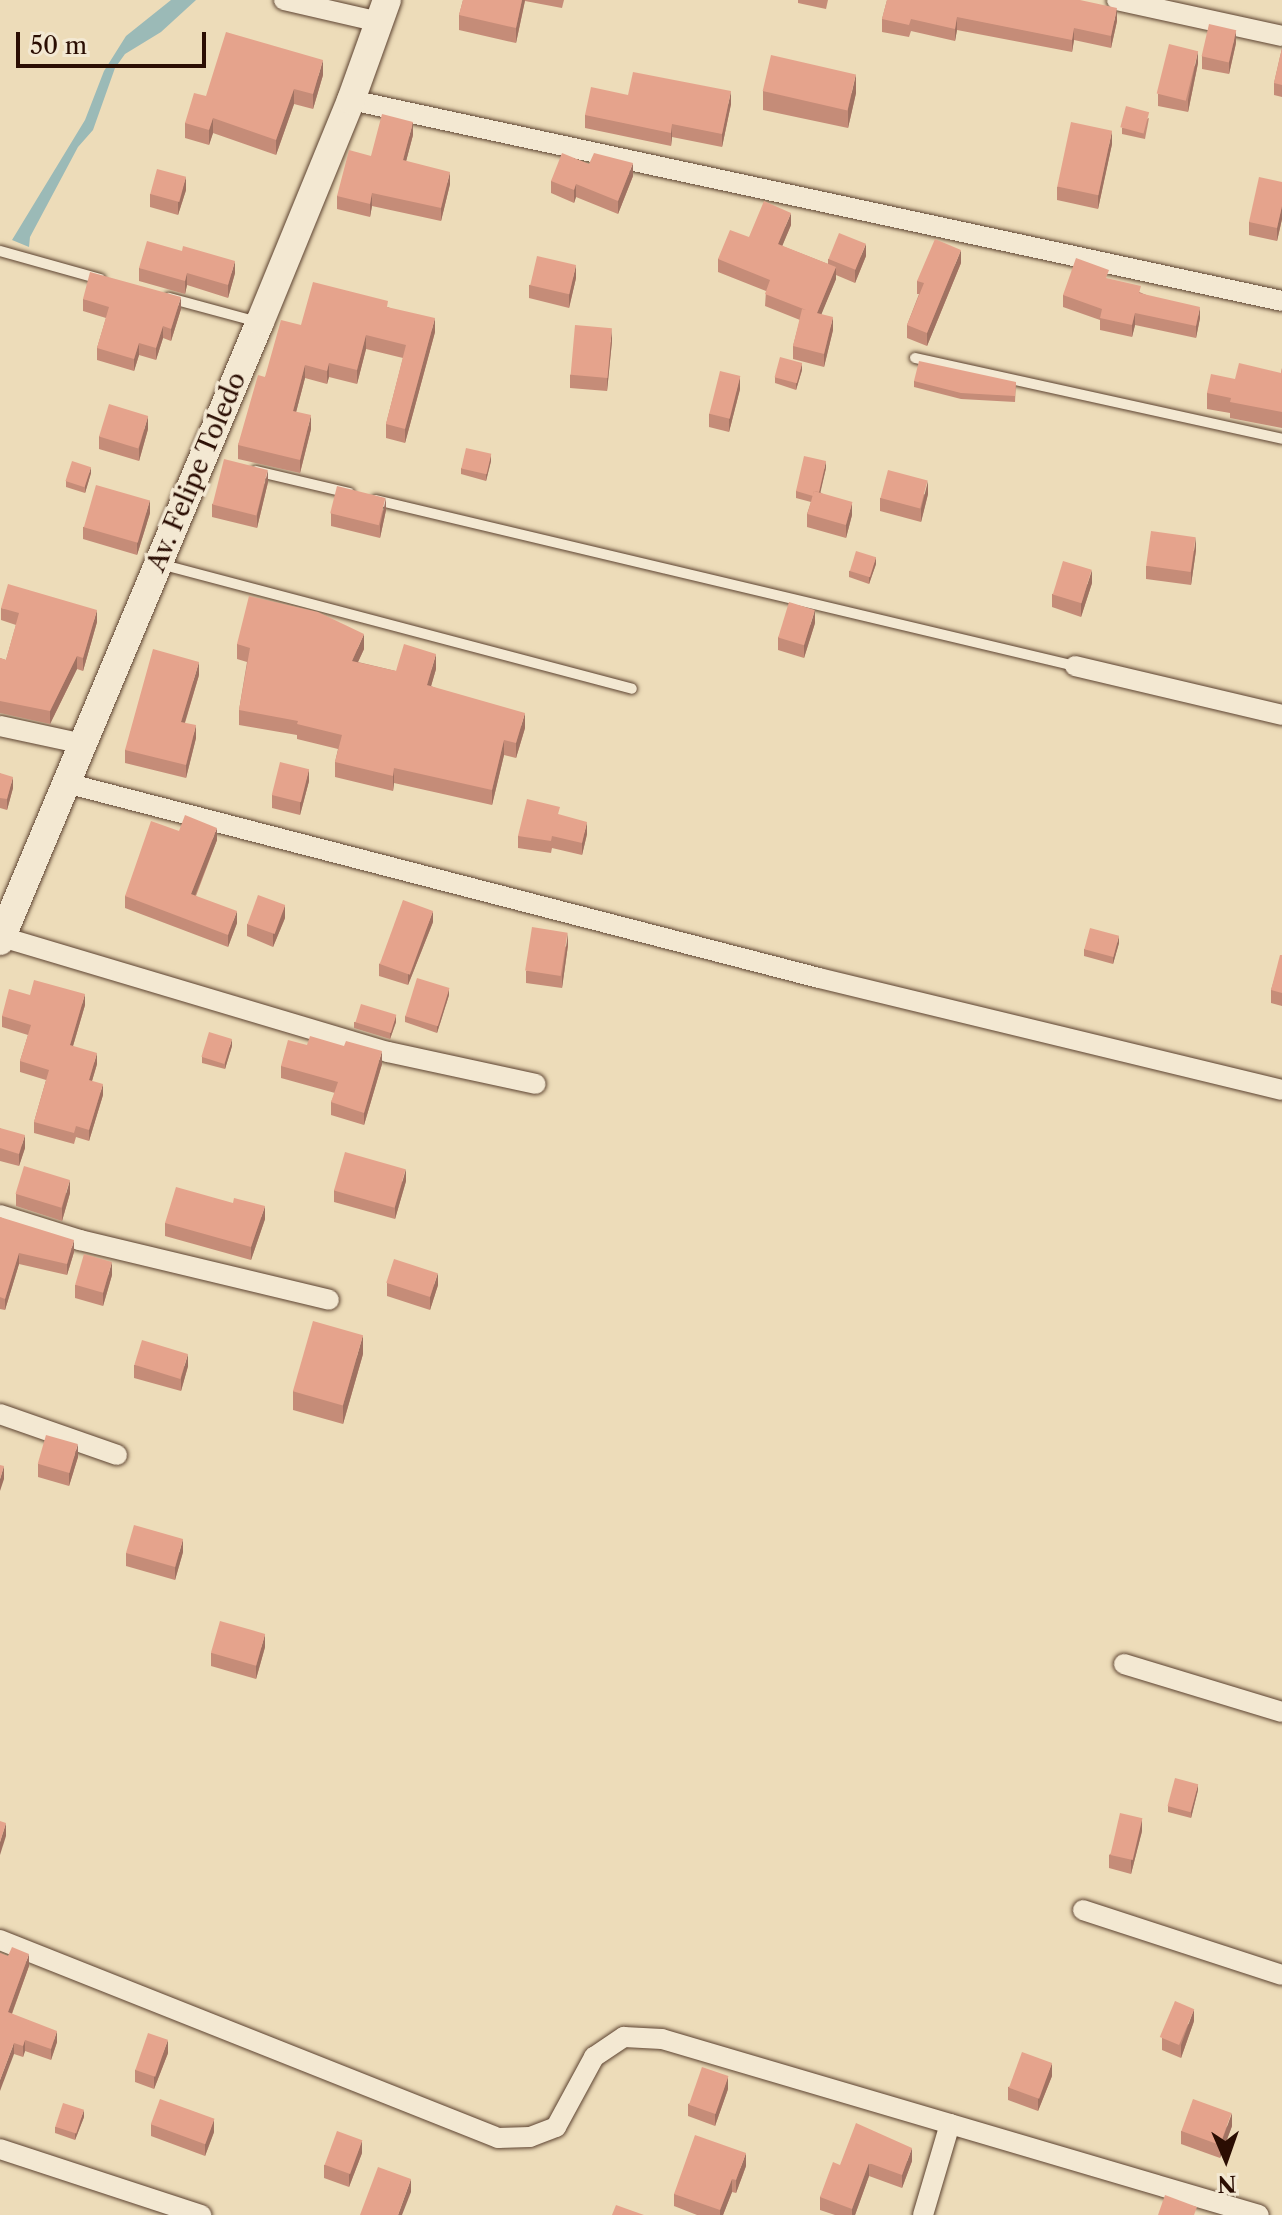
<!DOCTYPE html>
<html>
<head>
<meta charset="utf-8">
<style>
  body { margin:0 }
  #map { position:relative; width:1282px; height:2215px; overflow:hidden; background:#eddcb9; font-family:"Libre Caslon Text",serif }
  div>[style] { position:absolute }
  .water>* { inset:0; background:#9bbab7 }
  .roads { filter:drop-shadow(0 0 2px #5c4230) drop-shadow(0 0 2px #5c4230) }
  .lane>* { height:10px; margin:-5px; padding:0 5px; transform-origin:5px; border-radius:5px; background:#f3e8d2 }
  .street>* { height:20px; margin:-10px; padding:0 10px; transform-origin:10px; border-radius:10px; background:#f3e8d2 }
  .secondary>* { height:28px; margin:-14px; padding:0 14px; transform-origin:14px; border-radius:14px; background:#f3e8d2 }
  .wall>* { inset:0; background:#c58c78 }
  .shaded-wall>* { inset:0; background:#a07262 }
  .building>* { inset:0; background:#e5a38c; transform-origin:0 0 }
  span { translate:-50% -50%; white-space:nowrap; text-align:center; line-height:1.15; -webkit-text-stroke:7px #f3e8d2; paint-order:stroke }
  .street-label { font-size:26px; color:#2b0e03 }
  .north { position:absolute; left:1186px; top:2119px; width:80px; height:80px; -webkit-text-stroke:6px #f3e8d2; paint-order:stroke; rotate:178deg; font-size:22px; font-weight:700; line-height:32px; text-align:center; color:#2b0e03 }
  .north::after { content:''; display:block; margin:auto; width:28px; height:36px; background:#2b0e03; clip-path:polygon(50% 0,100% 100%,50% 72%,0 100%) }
  .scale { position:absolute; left:16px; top:32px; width:190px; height:36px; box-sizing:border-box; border:4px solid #2b0e03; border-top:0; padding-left:10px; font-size:24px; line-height:28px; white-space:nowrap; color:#2b0e03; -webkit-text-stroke:6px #f3e8d2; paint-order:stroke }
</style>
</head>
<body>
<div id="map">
  <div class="water">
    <i style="clip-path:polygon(171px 0,196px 0,161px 32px,125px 54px,115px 68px,93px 130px,78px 147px,30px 237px,29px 247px,12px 240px,85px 120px,104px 71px,126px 36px)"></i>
  </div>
  <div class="roads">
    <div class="lane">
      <i style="left:0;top:251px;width:104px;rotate:15.6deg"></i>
      <i style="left:169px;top:298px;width:92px;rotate:15.1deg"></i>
      <i style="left:915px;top:358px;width:376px;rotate:12.4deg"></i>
      <i style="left:256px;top:471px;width:96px;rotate:13.3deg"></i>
      <i style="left:376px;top:500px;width:718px;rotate:13.36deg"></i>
      <i style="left:160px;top:564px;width:488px;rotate:14.8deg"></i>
    </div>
    <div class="street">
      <i style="left:284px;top:0;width:98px;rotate:13deg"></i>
      <i style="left:1117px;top:0;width:169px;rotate:12.3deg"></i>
      <i style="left:351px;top:100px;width:952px;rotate:12.18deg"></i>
      <i style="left:1075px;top:666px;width:213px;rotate:13.3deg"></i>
      <i style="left:0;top:726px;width:85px;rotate:12.2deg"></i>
      <i style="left:66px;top:783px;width:778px;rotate:14.52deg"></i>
      <i style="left:819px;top:978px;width:476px;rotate:13.6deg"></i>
      <i style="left:2px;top:937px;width:403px;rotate:16.6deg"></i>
      <i style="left:388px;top:1052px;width:151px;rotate:12.2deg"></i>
      <i style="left:0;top:1215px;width:84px;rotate:17.4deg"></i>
      <i style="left:80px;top:1240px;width:256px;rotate:13.5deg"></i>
      <i style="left:0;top:1414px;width:124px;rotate:19.3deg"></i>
      <i style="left:1124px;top:1664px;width:165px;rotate:16.9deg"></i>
      <i style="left:1083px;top:1910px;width:209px;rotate:18.1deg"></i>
      <i style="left:0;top:1940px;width:536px;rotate:21.68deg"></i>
      <i style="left:498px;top:2138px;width:32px;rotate:-2deg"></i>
      <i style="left:530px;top:2137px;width:28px;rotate:-21deg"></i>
      <i style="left:556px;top:2127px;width:80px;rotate:-61.5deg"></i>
      <i style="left:594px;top:2057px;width:36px;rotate:-34deg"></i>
      <i style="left:624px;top:2037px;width:38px;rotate:3deg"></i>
      <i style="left:662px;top:2039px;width:622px;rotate:16.43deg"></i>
      <i style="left:0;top:2149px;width:212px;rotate:18.2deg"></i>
      <i style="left:923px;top:2215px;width:95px;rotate:-73.5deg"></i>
    </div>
    <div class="secondary">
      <i style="left:0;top:941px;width:671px;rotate:-67.22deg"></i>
      <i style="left:260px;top:322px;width:240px;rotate:-67.7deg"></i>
      <i style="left:351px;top:100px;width:106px;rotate:-70.2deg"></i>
    </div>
  </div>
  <div class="wall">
    <i style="clip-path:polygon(463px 0,564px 0,562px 8px,525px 1px,516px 43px,459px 30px,459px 15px)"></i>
    <i style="clip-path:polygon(798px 0,828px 0,826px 9px,798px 3px)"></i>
    <i style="clip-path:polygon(887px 0,1117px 21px,1111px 48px,1074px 40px,1072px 52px,957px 30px,955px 41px,911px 31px,909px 37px,882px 32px,882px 19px)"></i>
    <i style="clip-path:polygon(1236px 43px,1229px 74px,1202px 69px,1202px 56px)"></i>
    <i style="clip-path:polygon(1282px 48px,1282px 97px,1274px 95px,1274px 83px)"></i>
    <i style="clip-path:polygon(1198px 63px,1188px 112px,1158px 106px,1158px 94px)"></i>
    <i style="clip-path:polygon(323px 75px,313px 109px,294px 104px,276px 155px,213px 133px,209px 145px,185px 138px,185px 123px,206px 96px)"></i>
    <i style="clip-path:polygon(763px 91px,856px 93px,848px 128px,763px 110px)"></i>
    <i style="clip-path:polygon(628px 95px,731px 104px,722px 147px,672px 137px,671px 146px,585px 128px,585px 115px)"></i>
    <i style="clip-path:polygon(1149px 118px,1145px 139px,1122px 134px,1122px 128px)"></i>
    <i style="clip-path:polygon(413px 135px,406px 161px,450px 184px,441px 221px,372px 206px,370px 217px,337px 209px,337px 196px,371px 156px)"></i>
    <i style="clip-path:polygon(1112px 144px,1098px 209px,1057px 200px,1057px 187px)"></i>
    <i style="clip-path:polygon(589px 164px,633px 176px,618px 214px,576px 197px,574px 203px,551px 193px,551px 181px)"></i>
    <i style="clip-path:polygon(1282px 182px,1282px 219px,1277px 241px,1249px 235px,1249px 222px)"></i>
    <i style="clip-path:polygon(186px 190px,178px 215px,150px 207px,150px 194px)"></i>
    <i style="clip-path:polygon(791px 225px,782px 246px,828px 264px,828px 259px,866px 256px,855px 283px,836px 275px,836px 279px,821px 314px,833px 330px,824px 367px,793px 359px,793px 346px,800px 320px,765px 306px,766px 291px,718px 272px,718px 259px,749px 237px)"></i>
    <i style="clip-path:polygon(961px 263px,927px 346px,907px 338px,907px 325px,919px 294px,917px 294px,917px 281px)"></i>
    <i style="clip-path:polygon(139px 268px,235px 273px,228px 298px,187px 285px,185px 294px,139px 281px)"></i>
    <i style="clip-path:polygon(576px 278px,569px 308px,529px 298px,529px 285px)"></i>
    <i style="clip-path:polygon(1109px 279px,1200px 318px,1196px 338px,1135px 325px,1132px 337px,1100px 330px,1100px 320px,1063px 307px,1063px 295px)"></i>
    <i style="clip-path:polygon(83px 299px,181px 309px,171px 341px,163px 338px,156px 360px,139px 355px,134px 371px,97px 360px,97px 348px,106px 318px,83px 311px)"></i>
    <i style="clip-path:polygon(388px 307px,435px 332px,405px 443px,386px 438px,386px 424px,403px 358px,366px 349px,357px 384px,329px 377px,327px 384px,305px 378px,296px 412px,311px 429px,300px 473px,238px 459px,238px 445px,265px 377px,301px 325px)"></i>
    <i style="clip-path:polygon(612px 341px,607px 391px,570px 388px,570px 375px)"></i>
    <i style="clip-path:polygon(1282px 368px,1282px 428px,1230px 418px,1230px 413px,1207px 409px,1207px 393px,1235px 379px,1281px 373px)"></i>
    <i style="clip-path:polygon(802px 370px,796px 390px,775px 383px,775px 377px)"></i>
    <i style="clip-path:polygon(914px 381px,1016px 382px,1015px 402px,961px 399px,914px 387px)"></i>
    <i style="clip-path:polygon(740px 389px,729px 432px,709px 427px,709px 414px)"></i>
    <i style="clip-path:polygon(148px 429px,139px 461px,99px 449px,99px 436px)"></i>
    <i style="clip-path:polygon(491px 461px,486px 481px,461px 474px,461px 468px)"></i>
    <i style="clip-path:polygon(826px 468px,820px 492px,852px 515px,846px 538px,807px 527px,807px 514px,811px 502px,796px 498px,796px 491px)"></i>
    <i style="clip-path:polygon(91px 473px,85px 493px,66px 487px,66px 481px)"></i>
    <i style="clip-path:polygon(268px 482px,257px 528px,212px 517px,212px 504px)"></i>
    <i style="clip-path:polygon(928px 494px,921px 522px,880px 511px,880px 498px)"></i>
    <i style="clip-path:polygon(386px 510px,380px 538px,331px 526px,331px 513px)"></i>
    <i style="clip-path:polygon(150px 513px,137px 555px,83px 539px,83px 527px)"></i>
    <i style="clip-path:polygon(1196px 550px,1191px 585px,1146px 579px,1146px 566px)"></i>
    <i style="clip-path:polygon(876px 564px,869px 584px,849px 577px,849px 571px)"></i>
    <i style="clip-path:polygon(1092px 583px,1081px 617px,1052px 607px,1052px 594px)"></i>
    <i style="clip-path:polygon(1px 608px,97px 622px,83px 671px,77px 669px,50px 724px,0 713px,0 658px,6px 660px,16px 625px,1px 620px)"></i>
    <i style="clip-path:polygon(815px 623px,804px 658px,778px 650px,778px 637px)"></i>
    <i style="clip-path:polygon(237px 644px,364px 649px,358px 662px,396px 671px,436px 669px,431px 686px,525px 728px,516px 758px,504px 755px,492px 805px,394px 783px,393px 791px,335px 777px,335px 762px,338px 749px,297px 739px,297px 735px,239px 725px,239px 710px,247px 662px,237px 659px)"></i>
    <i style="clip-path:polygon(199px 675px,185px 723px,196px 738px,186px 778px,125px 763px,125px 750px)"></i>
    <i style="clip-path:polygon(0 773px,13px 788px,7px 810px,0 808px)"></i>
    <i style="clip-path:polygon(309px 781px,300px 815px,272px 808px,272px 795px)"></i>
    <i style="clip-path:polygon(560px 815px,587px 834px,582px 855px,552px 848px,551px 853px,518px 848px,518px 836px)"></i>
    <i style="clip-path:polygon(179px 831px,217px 840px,196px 896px,237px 923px,228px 947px,125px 908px,125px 896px)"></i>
    <i style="clip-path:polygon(285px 918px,273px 947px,247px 936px,247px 924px)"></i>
    <i style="clip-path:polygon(433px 922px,408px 985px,379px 976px,379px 964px)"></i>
    <i style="clip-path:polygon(1119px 943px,1113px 964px,1084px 956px,1084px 949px)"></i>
    <i style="clip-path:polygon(568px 945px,562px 988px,526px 983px,526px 971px)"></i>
    <i style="clip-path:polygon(1282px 955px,1282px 1006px,1271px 1003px,1271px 990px)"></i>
    <i style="clip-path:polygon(30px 995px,85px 1005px,73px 1046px,97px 1064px,92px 1081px,103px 1095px,89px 1141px,76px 1137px,74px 1144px,34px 1133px,34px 1122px,46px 1080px,20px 1072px,20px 1061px,28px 1035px,2px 1027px,2px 1016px)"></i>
    <i style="clip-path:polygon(449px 995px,437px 1033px,405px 1022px,405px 1016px)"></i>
    <i style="clip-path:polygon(354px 1022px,396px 1022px,390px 1039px,354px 1028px)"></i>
    <i style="clip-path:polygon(307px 1045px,382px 1064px,364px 1125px,331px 1115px,331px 1102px,335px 1093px,281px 1078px,281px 1066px)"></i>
    <i style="clip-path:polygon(232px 1046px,225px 1069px,202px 1063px,202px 1057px)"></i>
    <i style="clip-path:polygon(0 1128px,25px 1148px,19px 1166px,0 1161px)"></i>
    <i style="clip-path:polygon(406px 1181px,395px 1219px,334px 1202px,334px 1190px)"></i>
    <i style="clip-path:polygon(70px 1193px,62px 1221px,16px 1206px,16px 1194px)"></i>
    <i style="clip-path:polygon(233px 1203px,265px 1219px,251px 1260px,165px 1236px,165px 1223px)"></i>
    <i style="clip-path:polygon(0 1217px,74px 1252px,67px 1275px,19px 1264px,5px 1310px,0 1309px)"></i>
    <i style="clip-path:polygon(112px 1275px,103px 1306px,75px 1298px,75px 1285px)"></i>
    <i style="clip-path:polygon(387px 1283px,438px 1285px,430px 1310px,387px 1296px)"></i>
    <i style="clip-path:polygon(363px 1354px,343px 1424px,293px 1410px,293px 1391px)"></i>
    <i style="clip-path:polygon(134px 1365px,188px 1366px,181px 1391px,134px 1378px)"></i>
    <i style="clip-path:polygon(78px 1457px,69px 1486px,38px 1477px,38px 1464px)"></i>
    <i style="clip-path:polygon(183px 1552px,175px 1580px,126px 1566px,126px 1553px)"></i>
    <i style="clip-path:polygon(265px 1647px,256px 1679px,211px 1666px,211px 1653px)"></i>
    <i style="clip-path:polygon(1198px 1790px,1191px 1818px,1168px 1812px,1168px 1806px)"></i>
    <i style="clip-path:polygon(1142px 1831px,1131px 1874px,1109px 1868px,1109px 1855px)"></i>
    <i style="clip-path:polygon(0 1953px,29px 1966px,12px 2014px,57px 2042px,51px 2060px,25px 2051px,23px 2057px,14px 2054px)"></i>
    <i style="clip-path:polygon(1194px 2021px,1181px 2058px,1162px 2050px,1162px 2038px)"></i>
    <i style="clip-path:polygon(168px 2053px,154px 2089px,135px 2082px,135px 2070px)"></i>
    <i style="clip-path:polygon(1052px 2076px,1038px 2111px,1008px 2100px,1008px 2087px)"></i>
    <i style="clip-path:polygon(728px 2089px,715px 2126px,688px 2116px,688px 2104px)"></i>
    <i style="clip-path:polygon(84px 2117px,75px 2140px,55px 2133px,55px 2127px)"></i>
    <i style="clip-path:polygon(151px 2124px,214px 2132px,205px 2156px,151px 2136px)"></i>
    <i style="clip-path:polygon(1232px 2126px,1220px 2158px,1181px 2144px,1181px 2131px)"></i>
    <i style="clip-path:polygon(362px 2153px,349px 2187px,324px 2178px,324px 2165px)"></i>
    <i style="clip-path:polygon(912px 2161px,902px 2188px,869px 2176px,855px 2215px,835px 2215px,820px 2210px,820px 2197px,840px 2165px)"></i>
    <i style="clip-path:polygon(746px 2166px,736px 2193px,732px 2192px,723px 2215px,697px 2215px,674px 2206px,674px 2194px)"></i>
  </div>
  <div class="shaded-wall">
    <i style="clip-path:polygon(522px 0,525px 0,516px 43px,516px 28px)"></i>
    <i style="clip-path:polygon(1117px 8px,1117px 21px,1111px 48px,1111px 36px)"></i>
    <i style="clip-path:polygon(957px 17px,957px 30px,955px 41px,955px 29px)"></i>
    <i style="clip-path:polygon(1074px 28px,1074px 40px,1072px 52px,1072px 40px)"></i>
    <i style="clip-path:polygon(1236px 30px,1236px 43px,1229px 74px,1229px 62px)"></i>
    <i style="clip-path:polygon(1198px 51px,1198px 63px,1188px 112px,1188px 100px)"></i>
    <i style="clip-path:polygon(323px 60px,323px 75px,313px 109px,313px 94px)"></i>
    <i style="clip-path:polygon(856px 74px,856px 93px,848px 128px,848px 109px)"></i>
    <i style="clip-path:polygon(294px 89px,294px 104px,276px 155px,276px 140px)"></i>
    <i style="clip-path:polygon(731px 91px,731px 104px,722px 147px,722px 134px)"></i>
    <i style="clip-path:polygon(213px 118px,213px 133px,209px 145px,209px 130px)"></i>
    <i style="clip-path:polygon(413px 122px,413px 135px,403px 173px,403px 160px)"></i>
    <i style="clip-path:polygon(672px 124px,672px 137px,671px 146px,671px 133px)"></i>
    <i style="clip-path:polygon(1112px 131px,1112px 144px,1098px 209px,1098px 196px)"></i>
    <i style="clip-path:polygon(633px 163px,633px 176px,618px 214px,618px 201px)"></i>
    <i style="clip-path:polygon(450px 172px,450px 184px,441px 221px,441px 208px)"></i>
    <i style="clip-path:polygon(186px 177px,186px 190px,178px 215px,178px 202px)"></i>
    <i style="clip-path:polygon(576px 184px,576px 197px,574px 203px,574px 190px)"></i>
    <i style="clip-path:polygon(372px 193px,372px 206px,370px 217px,370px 204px)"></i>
    <i style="clip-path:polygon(1282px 206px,1282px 219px,1277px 241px,1277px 228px)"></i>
    <i style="clip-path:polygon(791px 213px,791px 225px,778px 256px,778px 244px)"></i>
    <i style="clip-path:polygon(866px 244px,866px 256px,855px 283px,855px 270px)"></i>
    <i style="clip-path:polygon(961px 250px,961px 263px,927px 346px,927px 333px)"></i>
    <i style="clip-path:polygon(235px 261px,235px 273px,228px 298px,228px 285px)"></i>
    <i style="clip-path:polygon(576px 265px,576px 278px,569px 308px,569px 295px)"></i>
    <i style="clip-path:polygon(836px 267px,836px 279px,817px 325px,817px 313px)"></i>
    <i style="clip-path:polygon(187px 273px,187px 285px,185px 294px,185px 281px)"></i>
    <i style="clip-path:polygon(181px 297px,181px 309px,171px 341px,171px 329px)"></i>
    <i style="clip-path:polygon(1200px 307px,1200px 318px,1196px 338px,1196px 326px)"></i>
    <i style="clip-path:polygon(1135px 313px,1135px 325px,1132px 337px,1132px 325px)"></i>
    <i style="clip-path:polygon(833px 317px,833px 330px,824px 367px,824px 354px)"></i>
    <i style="clip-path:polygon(435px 318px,435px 332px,405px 443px,405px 429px)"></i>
    <i style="clip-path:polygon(163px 326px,163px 338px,156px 360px,156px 348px)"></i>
    <i style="clip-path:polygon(612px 328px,612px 341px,607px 391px,607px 379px)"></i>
    <i style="clip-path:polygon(366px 335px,366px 349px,357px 384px,357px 370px)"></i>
    <i style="clip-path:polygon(139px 343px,139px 355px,134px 371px,134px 359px)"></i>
    <i style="clip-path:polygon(329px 363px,329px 377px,327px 384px,327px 371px)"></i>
    <i style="clip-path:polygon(802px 363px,802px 370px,796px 390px,796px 383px)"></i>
    <i style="clip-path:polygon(305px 365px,305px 378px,293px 424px,293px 411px)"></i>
    <i style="clip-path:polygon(740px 376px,740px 389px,729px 432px,729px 419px)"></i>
    <i style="clip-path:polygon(311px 415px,311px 429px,300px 473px,300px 460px)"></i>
    <i style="clip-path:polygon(148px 416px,148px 429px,139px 461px,139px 448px)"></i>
    <i style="clip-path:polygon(491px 454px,491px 461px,486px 481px,486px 474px)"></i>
    <i style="clip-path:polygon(826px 461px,826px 468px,818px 503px,818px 497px)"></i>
    <i style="clip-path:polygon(91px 467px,91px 473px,85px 493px,85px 486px)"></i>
    <i style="clip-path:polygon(268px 470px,268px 482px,257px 528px,257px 515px)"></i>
    <i style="clip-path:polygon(928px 481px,928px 494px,921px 522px,921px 509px)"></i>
    <i style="clip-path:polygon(386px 498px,386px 510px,380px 538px,380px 526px)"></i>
    <i style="clip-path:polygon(150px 500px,150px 513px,137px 555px,137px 542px)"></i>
    <i style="clip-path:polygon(852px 502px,852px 515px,846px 538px,846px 525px)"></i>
    <i style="clip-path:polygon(1196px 537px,1196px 550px,1191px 585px,1191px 572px)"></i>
    <i style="clip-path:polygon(876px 557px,876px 564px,869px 584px,869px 577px)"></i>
    <i style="clip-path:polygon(1092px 570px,1092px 583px,1081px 617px,1081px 604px)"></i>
    <i style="clip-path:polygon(97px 610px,97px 622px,83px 671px,83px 658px)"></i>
    <i style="clip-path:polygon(815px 610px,815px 623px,804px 658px,804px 645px)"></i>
    <i style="clip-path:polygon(364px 634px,364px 649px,352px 675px,352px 661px)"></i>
    <i style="clip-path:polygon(436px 654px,436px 669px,427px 700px,427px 685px)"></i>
    <i style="clip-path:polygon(77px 656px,77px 669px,50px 724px,50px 711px)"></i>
    <i style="clip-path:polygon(199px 662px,199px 675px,181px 735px,181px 722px)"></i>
    <i style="clip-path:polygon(525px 713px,525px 728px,516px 758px,516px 743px)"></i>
    <i style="clip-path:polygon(196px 725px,196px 738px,186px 778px,186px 765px)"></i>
    <i style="clip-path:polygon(504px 740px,504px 755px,492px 805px,492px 790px)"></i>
    <i style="clip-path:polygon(394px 768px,394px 783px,393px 791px,393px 776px)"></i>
    <i style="clip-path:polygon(309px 769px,309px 781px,300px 815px,300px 802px)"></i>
    <i style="clip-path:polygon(13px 777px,13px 788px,7px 810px,7px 799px)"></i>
    <i style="clip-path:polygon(587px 822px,587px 834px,582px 855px,582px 843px)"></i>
    <i style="clip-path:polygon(217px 828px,217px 840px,191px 906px,191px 894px)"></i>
    <i style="clip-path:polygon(285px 905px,285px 918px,273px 947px,273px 934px)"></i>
    <i style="clip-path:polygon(237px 911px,237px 923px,228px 947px,228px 935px)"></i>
    <i style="clip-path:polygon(433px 911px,433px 922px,408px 985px,408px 974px)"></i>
    <i style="clip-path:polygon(568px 933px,568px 945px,562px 988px,562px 976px)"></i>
    <i style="clip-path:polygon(1119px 936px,1119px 943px,1113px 964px,1113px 958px)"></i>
    <i style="clip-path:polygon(449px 988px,449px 995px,437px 1033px,437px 1026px)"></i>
    <i style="clip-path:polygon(85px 994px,85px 1005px,70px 1056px,70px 1045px)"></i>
    <i style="clip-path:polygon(396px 1015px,396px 1022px,390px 1039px,390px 1033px)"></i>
    <i style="clip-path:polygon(232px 1039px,232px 1046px,225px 1069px,225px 1063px)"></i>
    <i style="clip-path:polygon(382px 1051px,382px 1064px,364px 1125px,364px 1113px)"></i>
    <i style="clip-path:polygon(97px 1053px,97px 1064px,89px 1091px,89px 1080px)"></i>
    <i style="clip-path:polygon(103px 1084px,103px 1095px,89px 1141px,89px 1130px)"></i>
    <i style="clip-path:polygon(25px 1135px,25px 1148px,19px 1166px,19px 1154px)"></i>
    <i style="clip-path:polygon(406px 1169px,406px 1181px,395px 1219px,395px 1207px)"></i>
    <i style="clip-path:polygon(70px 1180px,70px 1193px,62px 1221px,62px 1208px)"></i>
    <i style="clip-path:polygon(265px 1206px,265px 1219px,251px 1260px,251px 1247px)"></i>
    <i style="clip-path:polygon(74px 1240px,74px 1252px,67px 1275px,67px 1264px)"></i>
    <i style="clip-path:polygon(19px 1253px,19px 1264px,5px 1310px,5px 1299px)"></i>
    <i style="clip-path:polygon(112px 1262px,112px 1275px,103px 1306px,103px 1293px)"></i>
    <i style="clip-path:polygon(438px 1273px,438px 1285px,430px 1310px,430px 1297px)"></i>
    <i style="clip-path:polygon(363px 1335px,363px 1354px,343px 1424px,343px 1405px)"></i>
    <i style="clip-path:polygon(188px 1354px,188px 1366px,181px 1391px,181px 1378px)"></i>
    <i style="clip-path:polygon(78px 1444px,78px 1457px,69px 1486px,69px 1473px)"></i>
    <i style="clip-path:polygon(4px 1466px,4px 1479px,0 1491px,0 1479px)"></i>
    <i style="clip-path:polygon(183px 1539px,183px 1552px,175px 1580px,175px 1568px)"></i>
    <i style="clip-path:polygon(265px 1634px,265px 1647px,256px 1679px,256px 1666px)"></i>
    <i style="clip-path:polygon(1198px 1784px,1198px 1790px,1191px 1818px,1191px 1812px)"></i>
    <i style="clip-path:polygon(1142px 1818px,1142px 1831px,1131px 1874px,1131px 1861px)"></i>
    <i style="clip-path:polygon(6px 1823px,6px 1836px,0 1855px,0 1842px)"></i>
    <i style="clip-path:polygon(29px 1954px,29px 1966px,8px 2024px,8px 2012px)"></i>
    <i style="clip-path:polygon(1194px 2009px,1194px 2021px,1181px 2058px,1181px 2045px)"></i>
    <i style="clip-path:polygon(57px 2031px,57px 2042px,51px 2060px,51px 2049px)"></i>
    <i style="clip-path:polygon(25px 2040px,25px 2051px,23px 2057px,23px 2046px)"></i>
    <i style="clip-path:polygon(168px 2040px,168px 2053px,154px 2089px,154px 2076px)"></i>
    <i style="clip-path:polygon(14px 2043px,14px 2054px,0 2091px,0 2080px)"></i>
    <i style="clip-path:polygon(1052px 2063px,1052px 2076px,1038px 2111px,1038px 2098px)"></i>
    <i style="clip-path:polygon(728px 2076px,728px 2089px,715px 2126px,715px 2114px)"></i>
    <i style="clip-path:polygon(84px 2110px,84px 2117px,75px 2140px,75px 2134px)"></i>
    <i style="clip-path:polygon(1232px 2113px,1232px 2126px,1220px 2158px,1220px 2146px)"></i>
    <i style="clip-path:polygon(214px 2119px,214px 2132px,205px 2156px,205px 2143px)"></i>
    <i style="clip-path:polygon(362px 2140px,362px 2153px,349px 2187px,349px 2175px)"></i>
    <i style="clip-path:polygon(912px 2148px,912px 2161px,902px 2188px,902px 2175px)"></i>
    <i style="clip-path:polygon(746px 2153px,746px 2166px,736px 2193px,736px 2180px)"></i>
    <i style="clip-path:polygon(869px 2163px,869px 2176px,855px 2215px,852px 2215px,852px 2209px)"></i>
    <i style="clip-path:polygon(411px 2179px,411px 2192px,402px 2215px,398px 2215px)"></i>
    <i style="clip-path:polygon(732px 2179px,732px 2192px,723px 2215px,720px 2215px,720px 2210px)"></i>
  </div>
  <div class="building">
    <i style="clip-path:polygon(463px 0,522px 0,516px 28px,459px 15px)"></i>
    <i style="clip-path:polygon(887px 0,1080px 0,1117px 8px,1111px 36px,1074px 28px,1072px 40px,957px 17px,955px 29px,911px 19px,909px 25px,882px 19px)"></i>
    <i style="left:1209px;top:24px;width:28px;height:33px;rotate:13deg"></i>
    <i style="clip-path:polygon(226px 32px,323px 60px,313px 94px,294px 89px,276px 140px,213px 118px,209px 130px,185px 123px,194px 93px,206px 96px)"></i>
    <i style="left:1169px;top:44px;width:30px;height:51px;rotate:14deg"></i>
    <i style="clip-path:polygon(1282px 48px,1282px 85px,1274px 83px)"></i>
    <i style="left:771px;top:55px;width:87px;height:37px;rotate:13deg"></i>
    <i style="clip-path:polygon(633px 72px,731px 91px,722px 134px,672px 124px,671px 133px,585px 115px,591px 87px,628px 95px)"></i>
    <i style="left:1126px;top:106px;width:24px;height:22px;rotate:15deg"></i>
    <i style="clip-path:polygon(382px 114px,413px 122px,403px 160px,450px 172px,441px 208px,372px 193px,370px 204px,337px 196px,349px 150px,371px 156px)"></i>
    <i style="left:1071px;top:122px;width:42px;height:66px;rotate:12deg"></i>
    <i style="clip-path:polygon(562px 153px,589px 164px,594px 153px,633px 163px,618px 201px,576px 184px,574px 190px,551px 181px)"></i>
    <i style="left:157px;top:169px;width:30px;height:26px;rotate:15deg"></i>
    <i style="clip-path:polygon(1259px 177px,1282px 182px,1282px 206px,1277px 228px,1249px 222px)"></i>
    <i style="clip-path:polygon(764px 201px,791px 213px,778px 244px,836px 267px,817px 313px,833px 317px,824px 354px,793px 346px,802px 309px,806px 310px,765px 294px,770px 280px,718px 259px,730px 230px,749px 237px)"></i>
    <i style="left:839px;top:233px;width:29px;height:28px;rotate:22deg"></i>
    <i style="clip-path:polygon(935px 239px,961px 250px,927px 333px,907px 325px,924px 283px,917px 281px)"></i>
    <i style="clip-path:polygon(147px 241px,182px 251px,183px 246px,235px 261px,228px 285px,187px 273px,185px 281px,139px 268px)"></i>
    <i style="left:537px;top:256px;width:40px;height:30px;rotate:13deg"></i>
    <i style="clip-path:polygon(1076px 258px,1109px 270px,1106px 278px,1141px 286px,1139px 293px,1200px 307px,1196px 326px,1135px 313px,1132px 325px,1100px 318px,1102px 309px,1063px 295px)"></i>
    <i style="clip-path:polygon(90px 272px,181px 297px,171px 329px,163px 326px,156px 348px,139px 343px,134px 359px,97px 348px,109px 307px,83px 299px)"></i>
    <i style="clip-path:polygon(313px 282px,388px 301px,387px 307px,435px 318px,405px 429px,386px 424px,406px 345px,366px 335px,357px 370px,329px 363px,327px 371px,305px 365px,293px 411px,311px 415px,300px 460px,238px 445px,258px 375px,265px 377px,281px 320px,301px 325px)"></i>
    <i style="left:575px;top:325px;width:37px;height:50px;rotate:5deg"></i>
    <i style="left:780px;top:357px;width:23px;height:21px;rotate:15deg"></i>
    <i style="clip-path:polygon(919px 361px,1016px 382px,1015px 396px,961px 393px,914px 381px)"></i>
    <i style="clip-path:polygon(1239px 363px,1281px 373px,1282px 368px,1282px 412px,1230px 402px,1231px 398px,1207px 393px,1211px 374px,1235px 379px)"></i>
    <i style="left:720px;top:371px;width:21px;height:44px;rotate:14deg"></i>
    <i style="left:109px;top:404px;width:41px;height:34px;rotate:17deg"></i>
    <i style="left:466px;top:448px;width:26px;height:21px;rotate:13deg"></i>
    <i style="clip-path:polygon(804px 456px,826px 461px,819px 492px,814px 491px,813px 496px,796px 491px)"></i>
    <i style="left:224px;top:459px;width:45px;height:47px;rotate:14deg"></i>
    <i style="left:72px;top:461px;width:20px;height:21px;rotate:18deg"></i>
    <i style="left:888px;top:470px;width:41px;height:29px;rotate:15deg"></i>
    <i style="left:96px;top:485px;width:56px;height:44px;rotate:16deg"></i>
    <i style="left:337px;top:486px;width:50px;height:28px;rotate:14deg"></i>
    <i style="left:814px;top:491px;width:40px;height:24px;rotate:16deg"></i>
    <i style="left:1151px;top:531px;width:45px;height:35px;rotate:8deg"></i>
    <i style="left:856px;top:551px;width:21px;height:21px;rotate:17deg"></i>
    <i style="left:1063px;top:561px;width:30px;height:35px;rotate:17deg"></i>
    <i style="clip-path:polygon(8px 584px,97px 610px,83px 658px,77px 656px,50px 711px,0 701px,0 658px,6px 660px,19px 613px,1px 608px)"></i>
    <i style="clip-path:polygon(249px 596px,318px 612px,364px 634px,352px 661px,396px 671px,404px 644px,436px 654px,427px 685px,525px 713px,516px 743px,504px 740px,492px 790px,394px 768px,393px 776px,335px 762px,342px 735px,297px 724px,298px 721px,239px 710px,250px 648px,237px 644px)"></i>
    <i style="left:789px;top:602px;width:27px;height:37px;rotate:17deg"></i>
    <i style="clip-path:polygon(153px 649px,199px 662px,181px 722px,196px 725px,186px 765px,125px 750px)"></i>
    <i style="left:280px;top:762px;width:30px;height:34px;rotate:14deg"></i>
    <i style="clip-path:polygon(0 773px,13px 777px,7px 799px,0 798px)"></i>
    <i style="clip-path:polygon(527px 799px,560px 807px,558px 814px,587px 822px,582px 843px,552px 836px,551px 841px,518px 836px)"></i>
    <i style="clip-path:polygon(185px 815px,217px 828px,191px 894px,237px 911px,228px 935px,125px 896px,151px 821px,179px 831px)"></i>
    <i style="left:258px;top:895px;width:29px;height:31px;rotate:20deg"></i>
    <i style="left:403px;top:900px;width:32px;height:68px;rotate:20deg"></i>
    <i style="left:532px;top:927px;width:36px;height:44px;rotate:9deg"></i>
    <i style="left:1090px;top:928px;width:30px;height:22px;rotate:15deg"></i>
    <i style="clip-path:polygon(1280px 955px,1282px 955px,1282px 993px,1271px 990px)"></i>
    <i style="left:417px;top:978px;width:34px;height:40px;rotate:17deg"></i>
    <i style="clip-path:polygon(34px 980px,85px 994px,70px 1045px,97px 1053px,89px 1080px,103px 1084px,89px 1130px,76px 1126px,74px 1133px,34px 1122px,49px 1070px,20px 1061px,31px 1025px,2px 1016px,9px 989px,30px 995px)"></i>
    <i style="left:361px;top:1004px;width:37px;height:19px;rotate:17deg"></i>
    <i style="left:209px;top:1032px;width:24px;height:26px;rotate:17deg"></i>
    <i style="clip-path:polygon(310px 1036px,344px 1046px,346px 1041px,382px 1051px,364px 1113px,331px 1102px,338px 1082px,281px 1066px,288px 1040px,307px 1045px)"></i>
    <i style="clip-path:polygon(0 1128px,25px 1135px,19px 1154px,0 1148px)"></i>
    <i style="left:345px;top:1152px;width:63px;height:40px;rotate:16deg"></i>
    <i style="left:24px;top:1166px;width:48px;height:29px;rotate:17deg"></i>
    <i style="clip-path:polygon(176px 1187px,233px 1203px,234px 1198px,265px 1206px,251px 1247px,165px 1223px)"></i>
    <i style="clip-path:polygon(0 1217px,74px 1240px,67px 1264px,19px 1253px,5px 1299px,0 1297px)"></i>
    <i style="left:84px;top:1254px;width:29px;height:32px;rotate:16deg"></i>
    <i style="left:394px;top:1259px;width:46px;height:25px;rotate:18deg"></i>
    <i style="left:313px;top:1321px;width:52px;height:73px;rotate:16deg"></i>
    <i style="left:142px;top:1340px;width:48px;height:26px;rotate:17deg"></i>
    <i style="left:46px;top:1435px;width:33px;height:30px;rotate:16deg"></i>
    <i style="clip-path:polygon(0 1465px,4px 1466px,0 1479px)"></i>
    <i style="left:134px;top:1525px;width:51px;height:29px;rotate:16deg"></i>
    <i style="left:220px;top:1621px;width:47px;height:33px;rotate:16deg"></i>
    <i style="left:1175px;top:1778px;width:24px;height:29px;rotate:15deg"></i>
    <i style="left:1120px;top:1813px;width:23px;height:43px;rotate:13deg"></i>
    <i style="clip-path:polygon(0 1821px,6px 1823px,0 1842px)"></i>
    <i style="clip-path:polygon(12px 1947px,29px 1954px,8px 2012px,57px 2031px,51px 2049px,25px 2040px,23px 2046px,14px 2043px,0 2080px,0 1953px,8px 1956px)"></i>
    <i style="left:1175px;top:2001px;width:21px;height:39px;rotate:23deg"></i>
    <i style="left:148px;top:2033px;width:21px;height:39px;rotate:19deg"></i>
    <i style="left:1022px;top:2052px;width:32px;height:38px;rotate:20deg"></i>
    <i style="left:702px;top:2067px;width:28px;height:40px;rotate:19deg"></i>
    <i style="left:160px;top:2099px;width:58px;height:27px;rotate:20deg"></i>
    <i style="left:1193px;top:2099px;width:41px;height:34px;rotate:20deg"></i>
    <i style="left:63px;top:2103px;width:22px;height:25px;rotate:18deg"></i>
    <i style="clip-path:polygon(856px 2123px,912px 2148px,902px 2175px,869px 2163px,852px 2209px,820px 2197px,833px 2162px,840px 2165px)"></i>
    <i style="left:337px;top:2131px;width:27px;height:36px;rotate:20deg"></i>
    <i style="clip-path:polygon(695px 2135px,746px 2153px,736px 2180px,732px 2179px,720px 2210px,674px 2194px)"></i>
    <i style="clip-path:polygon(378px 2167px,411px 2179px,398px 2215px,360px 2215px)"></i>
    <i style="clip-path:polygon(1165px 2195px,1197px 2207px,1194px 2215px,1158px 2215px)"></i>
    <i style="clip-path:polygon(616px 2205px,644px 2215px,612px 2215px)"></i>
  </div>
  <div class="street-label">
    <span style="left:197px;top:472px;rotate:-67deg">Av. Felipe Toledo</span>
  </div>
  <div class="north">N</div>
  <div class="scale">50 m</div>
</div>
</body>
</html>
